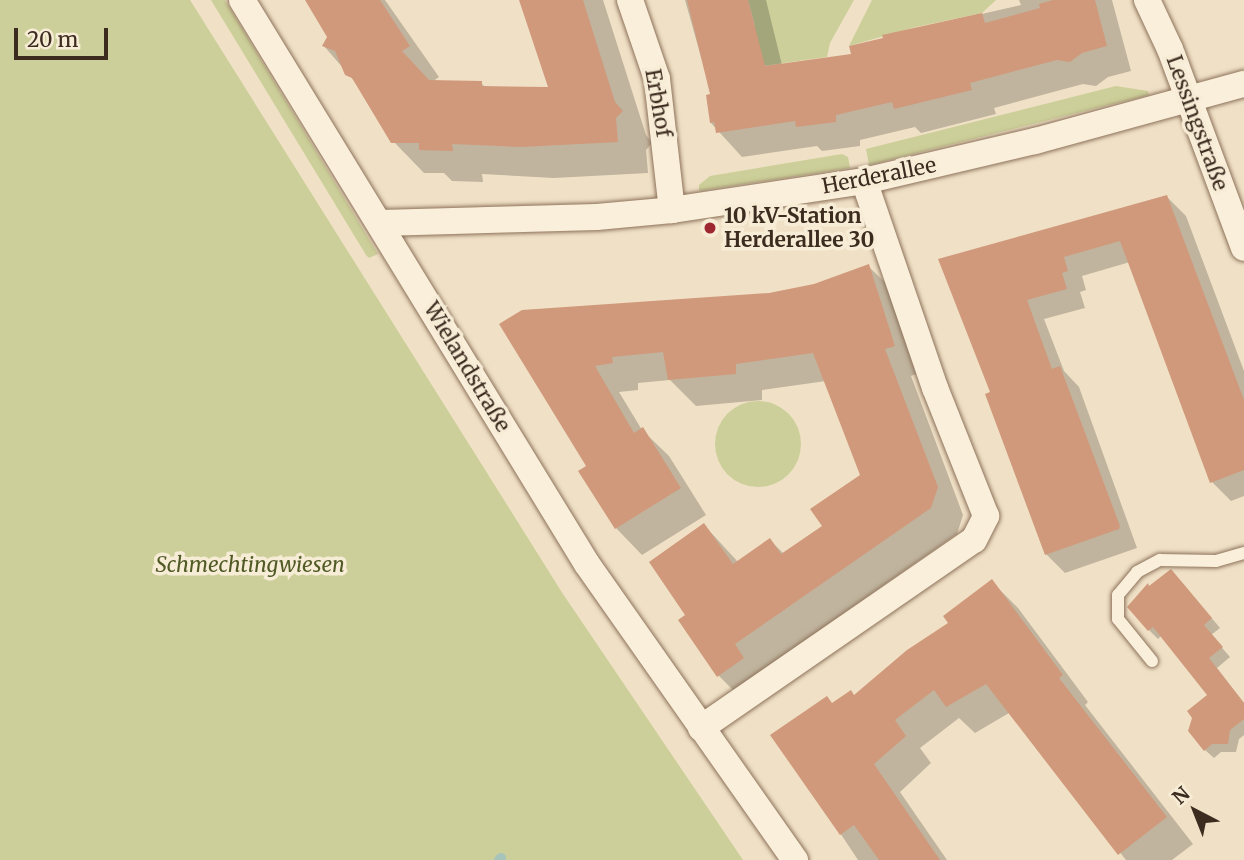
<!DOCTYPE html>
<html>
<head>
<meta charset="utf-8">
<style>
  body { margin:0 }
  #map { position:relative; width:1244px; height:860px; overflow:hidden; background:#f0e1c6; font-family:Merriweather,serif }
  div>[style] { position:absolute }
  .green>* { inset:0; background:#cccf99 }
  .round { border-radius:50% }
  .shadow>* { inset:0; background:#0003 }
  .stream>* { height:10px; margin:-5px; padding:0 5px; transform-origin:5px; border-radius:5px; background:#a8c4ba }
  .building>* { inset:0; background:#d0997b }
  .roads { filter:drop-shadow(0 0 2px #8d725b) drop-shadow(0 0 2px #8d725b) }
  .service>* { height:12px; margin:-6px; padding:0 6px; transform-origin:6px; border-radius:6px; background:#faefda }
  .minor>* { height:26px; margin:-13px; padding:0 13px; transform-origin:13px; border-radius:13px; background:#faefda }
  .dots>* { width:19px; height:19px; translate:-50% -50%; box-sizing:border-box; border:4px solid #f7ecd6; border-radius:50% }
  span { translate:-50% -50%; white-space:nowrap; text-align:center; line-height:1.15; -webkit-text-stroke:7px #f7ecd6; paint-order:stroke }
  .street-label { font-size:21px; color:#3c2b1f }
  .poi-label { font-size:21px; color:#3c2b1f; font-weight:700 }
  .left { translate:0 -50%; text-align:left }
  .park-label { font-size:21px; color:#505a25; font-style:italic }
  .north { position:absolute; left:1160px; top:776px; width:70px; height:70px; -webkit-text-stroke:5px #f7ecd6; paint-order:stroke; rotate:318deg; font-size:19px; font-weight:700; line-height:28px; text-align:center; color:#3c2b1f }
  .north::after { content:''; display:block; margin:auto; width:24px; height:32px; background:#3c2b1f; clip-path:polygon(50% 0,100% 100%,50% 72%,0 100%) }
  .scale { position:absolute; left:14px; top:28px; width:94px; height:32px; box-sizing:border-box; border:4px solid #3c2b1f; border-top:0; padding-left:9px; font-size:21px; line-height:24px; white-space:nowrap; color:#3c2b1f; -webkit-text-stroke:5px #f7ecd6; paint-order:stroke }
</style>
</head>
<body>
<div id="map">
  <div class="green">
    <i style="clip-path:polygon(0 0,190px 0,563px 594px,743px 860px,0 860px)"></i>
    <i style="clip-path:polygon(211px 0,225px 0,378px 254px,369px 258px,366px 255px)"></i>
    <i style="clip-path:polygon(748px 0,854px 0,830px 43px,827px 57px,755px 67px,755px 26px)"></i>
    <i style="clip-path:polygon(872px 0,996px 0,982px 13px,916px 27px,849px 46px)"></i>
    <i style="clip-path:polygon(1116px 86px,1148px 91px,1149px 95px,869px 165px,866px 149px)"></i>
    <i style="clip-path:polygon(842px 154px,848px 157px,850px 168px,699px 191px,699px 185px,710px 176px)"></i>
    <i class="round" style="left:715px;top:401px;width:86px;height:86px"></i>
  </div>
  <div class="shadow">
    <i style="clip-path:polygon(306px 0,385px 0,439px 77px,432px 82px,481px 83px,486px 88px,551px 89px,520px 0,603px 0,646px 135px,652px 143px,646px 150px,648px 173px,554px 178px,482px 174px,483px 182px,452px 181px,444px 173px,424px 173px,393px 141px,362px 90px,324px 46px,329px 37px)"></i>
    <i style="clip-path:polygon(685px 0,766px 0,782px 65px,853px 56px,885px 39px,884px 36px,1021px 5px,1019px 0,1112px 0,1131px 71px,1108px 77px,1096px 86px,1083px 84px,994px 108px,996px 114px,921px 133px,915px 127px,860px 140px,860px 146px,822px 151px,817px 146px,742px 157px,711px 123px,712px 96px)"></i>
    <i style="clip-path:polygon(1167px 197px,1186px 216px,1244px 371px,1244px 496px,1231px 501px,1212px 482px,1130px 262px,1082px 276px,1086px 290px,1080px 292px,1085px 308px,1044px 319px,1064px 371px,1079px 387px,1137px 548px,1065px 573px,1046px 554px,992px 393px,940px 261px)"></i>
    <i style="clip-path:polygon(868px 266px,895px 292px,921px 372px,911px 376px,963px 515px,957px 534px,761px 671px,745px 702px,719px 676px,688px 615px,704px 525px,738px 562px,770px 540px,784px 554px,824px 526px,863px 476px,826px 381px,762px 390px,762px 400px,696px 406px,670px 380px,638px 383px,638px 390px,619px 392px,642px 430px,669px 456px,706px 515px,642px 555px,616px 528px,588px 466px,502px 324px,769px 295px,814px 285px)"></i>
    <i style="clip-path:polygon(1180px 580px,1220px 628px,1211px 635px,1230px 657px,1217px 668px,1244px 703px,1244px 735px,1239px 739px,1236px 752px,1221px 752px,1214px 758px,1205px 750px,1210px 695px,1162px 635px,1158px 639px,1149px 630px,1150px 588px)"></i>
    <i style="clip-path:polygon(992px 582px,1018px 608px,1088px 702px,1085px 705px,1193px 844px,1172px 860px,1126px 860px,1009px 713px,975px 733px,959px 718px,920px 748px,931px 763px,900px 792px,947px 860px,858px 860px,805px 780px,833px 705px,854px 697px,951px 624px)"></i>
  </div>
  <div class="stream">
    <i style="left:499px;top:860px;width:3px;rotate:-45deg"></i>
  </div>
  <div class="building">
    <i style="clip-path:polygon(305px 0,380px 0,410px 46px,402px 51px,429px 80px,482px 81px,482px 86px,548px 87px,519px 0,583px 0,615px 102px,623px 111px,616px 118px,618px 142px,522px 147px,452px 144px,453px 151px,419px 150px,419px 143px,391px 143px,352px 78px,345px 75px,335px 51px,322px 46px,327px 37px)"></i>
    <i style="clip-path:polygon(687px 0,748px 0,765px 66px,851px 54px,849px 46px,883px 38px,882px 35px,982px 13px,985px 23px,1040px 8px,1039px 4px,1053px 0,1095px 0,1107px 46px,1082px 53px,1070px 62px,1057px 60px,970px 83px,972px 90px,894px 109px,892px 102px,836px 115px,836px 122px,796px 127px,795px 121px,716px 133px,714px 122px,710px 123px,706px 95px,710px 94px)"></i>
    <i style="clip-path:polygon(1167px 195px,1244px 400px,1244px 470px,1210px 483px,1120px 241px,1064px 257px,1068px 271px,1062px 273px,1067px 289px,1027px 300px,1052px 369px,1060px 366px,1120px 526px,1119px 529px,1045px 555px,985px 394px,990px 392px,938px 259px)"></i>
    <i style="clip-path:polygon(869px 264px,895px 346px,885px 349px,938px 487px,931px 508px,735px 644px,744px 658px,717px 677px,678px 620px,685px 615px,649px 562px,704px 523px,733px 564px,770px 538px,781px 554px,822px 526px,810px 509px,860px 475px,813px 353px,736px 364px,736px 374px,668px 380px,663px 352px,612px 357px,613px 363px,595px 366px,634px 433px,643px 427px,681px 488px,615px 529px,578px 471px,586px 466px,499px 324px,522px 310px,769px 293px,814px 284px)"></i>
    <i style="clip-path:polygon(1171px 569px,1212px 618px,1204px 625px,1223px 647px,1209px 658px,1244px 703px,1244px 719px,1230px 730px,1228px 744px,1212px 744px,1204px 751px,1188px 731px,1192px 718px,1187px 711px,1207px 695px,1153px 627px,1148px 631px,1127px 607px,1148px 583px,1149px 586px)"></i>
    <i style="clip-path:polygon(992px 579px,1063px 675px,1059px 678px,1167px 817px,1118px 855px,986px 684px,946px 707px,934px 690px,895px 720px,906px 736px,874px 764px,940px 860px,879px 860px,854px 825px,840px 835px,770px 735px,827px 696px,832px 703px,851px 690px,854px 695px,907px 650px,948px 623px,943px 616px)"></i>
  </div>
  <div class="roads">
    <div class="service">
      <i style="left:1152px;top:661px;width:54px;rotate:-129deg"></i>
      <i style="left:1118px;top:619px;width:24px;rotate:-90deg"></i>
      <i style="left:1118px;top:595px;width:30px;rotate:-50deg"></i>
      <i style="left:1137px;top:572px;width:26px;rotate:-28deg"></i>
      <i style="left:1160px;top:560px;width:56px;rotate:1deg"></i>
      <i style="left:1216px;top:561px;width:29px;rotate:-16deg"></i>
    </div>
    <div class="minor">
      <i style="left:242px;top:0;width:661px;rotate:58.55deg"></i>
      <i style="left:587px;top:564px;width:362px;rotate:54.9deg"></i>
      <i style="left:630px;top:0;width:83px;rotate:71.1deg"></i>
      <i style="left:657px;top:79px;width:132px;rotate:83.5deg"></i>
      <i style="left:1147px;top:0;width:54px;rotate:64.9deg"></i>
      <i style="left:1170px;top:49px;width:212px;rotate:69.6deg"></i>
      <i style="left:380px;top:223px;width:217px;rotate:-1.6deg"></i>
      <i style="left:597px;top:217px;width:75px;rotate:-5.3deg"></i>
      <i style="left:672px;top:210px;width:194px;rotate:-8.6deg"></i>
      <i style="left:864px;top:181px;width:176px;rotate:-13.2deg"></i>
      <i style="left:1035px;top:141px;width:217px;rotate:-15.3deg"></i>
      <i style="left:701px;top:728px;width:331px;rotate:-34.6deg"></i>
      <i style="left:974px;top:540px;width:27px;rotate:-63deg"></i>
      <i style="left:986px;top:516px;width:138px;rotate:-111.7deg"></i>
      <i style="left:935px;top:388px;width:219px;rotate:-108.9deg"></i>
    </div>
  </div>
  <div class="dots">
    <i style="left:710px;top:228px;background:#9e2831"></i>
  </div>
  <div class="street-label">
    <span style="left:658px;top:103px;rotate:80deg">Erbhof</span>
    <span style="left:1197px;top:123px;rotate:70deg">Lessingstraße</span>
    <span style="left:879px;top:176px;rotate:-11deg">Herderallee</span>
    <span style="left:467px;top:367px;rotate:59deg">Wielandstraße</span>
  </div>
  <div class="poi-label">
    <span class="left" style="left:724px;top:228px">10 kV-Station<br>Herderallee 30</span>
  </div>
  <div class="park-label">
    <span style="left:250px;top:565px">Schmechtingwiesen</span>
  </div>
  <div class="north">N</div>
  <div class="scale">20 m</div>
</div>
</body>
</html>
